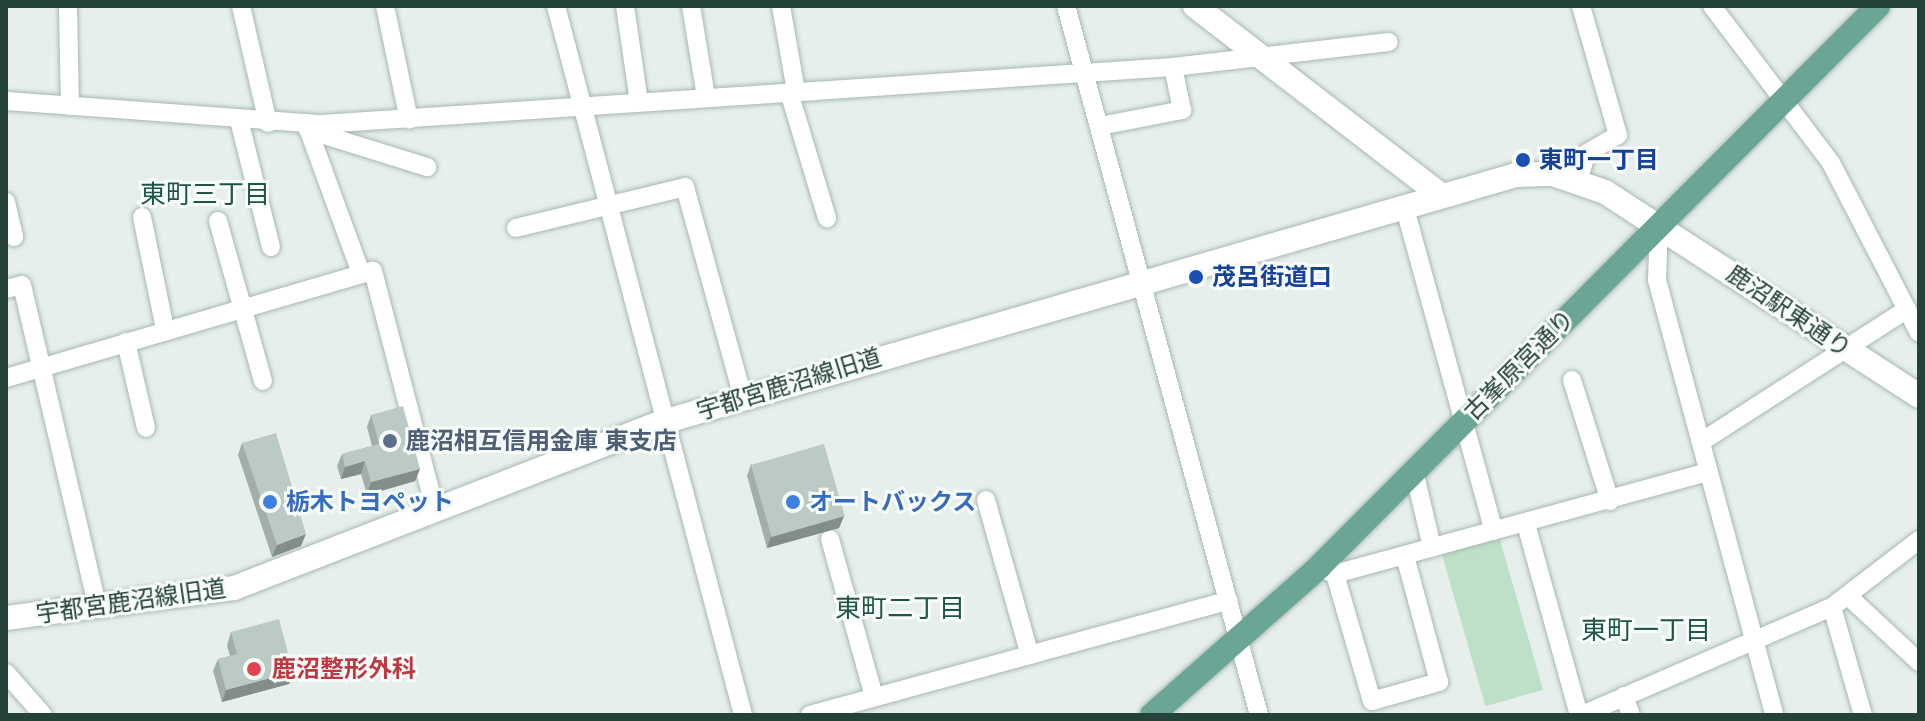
<!DOCTYPE html>
<html>
<head>
<meta charset="utf-8">
<style>
  body { margin:0 }
  #map { position:relative; width:1925px; height:721px; overflow:hidden; background:#e6efeb; font-family:Arial,"Noto Sans JP",sans-serif }
  div>[style] { position:absolute }
  .green>* { inset:0; background:#bfe0c8; transform-origin:0 0 }
  .roads { filter:drop-shadow(0 0 2px #a8b8b2) drop-shadow(0 0 2px #a8b8b2) }
  .street>* { height:18px; margin:-9px; padding:0 9px; transform-origin:9px; border-radius:9px; background:#fff }
  .secondary>* { height:24px; margin:-12px; padding:0 12px; transform-origin:12px; border-radius:12px; background:#fff }
  .primary>* { height:24px; margin:-12px; padding:0 12px; transform-origin:12px; border-radius:12px; background:#6aa596 }
  .wall>* { inset:0; background:#a1aea9 }
  .shaded-wall>* { inset:0; background:#838d89 }
  .building>* { inset:0; background:#bbcac4; transform-origin:0 0 }
  .dots>* { width:22px; height:22px; translate:-50% -50%; box-sizing:border-box; border:4px solid #f7fbf9; border-radius:50% }
  span { translate:-50% -50%; white-space:nowrap; text-align:center; line-height:1.15; -webkit-text-stroke:6px #f7fbf9; paint-order:stroke }
  .transit-label { font-size:24px; color:#164399; font-weight:700 }
  .left { translate:0 -50%; text-align:left }
  .street-label { font-size:24px; color:#24423a }
  .service-label { font-size:24px; color:#4e5e75; font-weight:700 }
  .shop-label { font-size:24px; color:#366cbe; font-weight:700 }
  .health-label { font-size:24px; color:#be3a42; font-weight:700 }
  .neighbourhood-label { font-size:26px; color:#1f5548 }
  .frame { position:absolute; inset:0; border:8px solid #24423a; pointer-events:none }
</style>
</head>
<body>
<div id="map">
  <div class="green">
    <i style="left:1499px;top:536px;width:160px;height:60px;rotate:74deg"></i>
  </div>
  <div class="roads">
    <div class="street">
      <i style="left:68px;top:6px;width:100px;rotate:88.9deg"></i>
      <i style="left:241px;top:6px;width:120px;rotate:77deg"></i>
      <i style="left:385px;top:6px;width:116px;rotate:78.1deg"></i>
      <i style="left:556px;top:6px;width:733px;rotate:75.22deg"></i>
      <i style="left:625px;top:6px;width:97px;rotate:81.7deg"></i>
      <i style="left:691px;top:6px;width:92px;rotate:80.6deg"></i>
      <i style="left:781px;top:6px;width:86px;rotate:80deg"></i>
      <i style="left:1066px;top:6px;width:735px;rotate:74.77deg"></i>
      <i style="left:1712px;top:6px;width:197px;rotate:52.8deg"></i>
      <i style="left:1831px;top:163px;width:191px;rotate:62.6deg"></i>
      <i style="left:789px;top:92px;width:132px;rotate:73.2deg"></i>
      <i style="left:6px;top:101px;width:317px;rotate:4.2deg"></i>
      <i style="left:322px;top:124px;width:853px;rotate:-3.83deg"></i>
      <i style="left:1173px;top:67px;width:217px;rotate:-6.6deg"></i>
      <i style="left:239px;top:120px;width:131px;rotate:75.9deg"></i>
      <i style="left:306px;top:123px;width:160px;rotate:69.9deg"></i>
      <i style="left:1100px;top:126px;width:84px;rotate:-11deg"></i>
      <i style="left:1182px;top:110px;width:44px;rotate:-101.8deg"></i>
      <i style="left:308px;top:130px;width:125px;rotate:17.3deg"></i>
      <i style="left:1578px;top:180px;width:28px;rotate:-72deg"></i>
      <i style="left:1587px;top:153px;width:36px;rotate:-30deg"></i>
      <i style="left:1618px;top:135px;width:134px;rotate:-106deg"></i>
      <i style="left:6px;top:202px;width:36px;rotate:77deg"></i>
      <i style="left:1404px;top:205px;width:338px;rotate:74.6deg"></i>
      <i style="left:142px;top:217px;width:114px;rotate:78.4deg"></i>
      <i style="left:218px;top:221px;width:166px;rotate:74.3deg"></i>
      <i style="left:1659px;top:225px;width:55px;rotate:92.1deg"></i>
      <i style="left:1657px;top:280px;width:450px;rotate:74.9deg"></i>
      <i style="left:516px;top:228px;width:174px;rotate:-13.6deg"></i>
      <i style="left:685px;top:187px;width:218px;rotate:74.6deg"></i>
      <i style="left:6px;top:289px;width:16px;rotate:-14deg"></i>
      <i style="left:22px;top:285px;width:332px;rotate:76.8deg"></i>
      <i style="left:126px;top:342px;width:88px;rotate:76.9deg"></i>
      <i style="left:6px;top:378px;width:382px;rotate:-16.3deg"></i>
      <i style="left:373px;top:271px;width:246px;rotate:75.4deg"></i>
      <i style="left:1572px;top:380px;width:127px;rotate:72.6deg"></i>
      <i style="left:1701px;top:442px;width:245px;rotate:-32.8deg"></i>
      <i style="left:1414px;top:471px;width:78px;rotate:76.7deg"></i>
      <i style="left:986px;top:500px;width:161px;rotate:74.2deg"></i>
      <i style="left:1526px;top:524px;width:198px;rotate:74.5deg"></i>
      <i style="left:830px;top:539px;width:164px;rotate:74.4deg"></i>
      <i style="left:1319px;top:567px;width:17px;rotate:24deg"></i>
      <i style="left:1335px;top:574px;width:387px;rotate:-15.3deg"></i>
      <i style="left:1335px;top:574px;width:132px;rotate:73.8deg"></i>
      <i style="left:1372px;top:701px;width:70px;rotate:-15.8deg"></i>
      <i style="left:1439px;top:682px;width:131px;rotate:-105.1deg"></i>
      <i style="left:1848px;top:596px;width:97px;rotate:42.9deg"></i>
      <i style="left:1832px;top:607px;width:112px;rotate:74deg"></i>
      <i style="left:6px;top:673px;width:56px;rotate:48.6deg"></i>
      <i style="left:1624px;top:696px;width:20px;rotate:70deg"></i>
      <i style="left:810px;top:715px;width:434px;rotate:-15.3deg"></i>
      <i style="left:1582px;top:715px;width:272px;rotate:-23.4deg"></i>
      <i style="left:1832px;top:607px;width:110px;rotate:-37.6deg"></i>
    </div>
    <div class="secondary">
      <i style="left:1195px;top:6px;width:309px;rotate:37.6deg"></i>
      <i style="left:6px;top:618px;width:230px;rotate:-7.5deg"></i>
      <i style="left:234px;top:588px;width:460px;rotate:-21.2deg"></i>
      <i style="left:663px;top:422px;width:888px;rotate:-16.15deg"></i>
      <i style="left:1516px;top:175px;width:37px;rotate:-2deg"></i>
      <i style="left:1553px;top:174px;width:55px;rotate:19.1deg"></i>
      <i style="left:1605px;top:192px;width:374px;rotate:33deg"></i>
    </div>
    <div class="primary">
      <i style="left:1152px;top:715px;width:223px;rotate:-41.5deg"></i>
      <i style="left:1319px;top:567px;width:792px;rotate:-45.1deg"></i>
    </div>
  </div>
  <div class="wall">
    <i style="clip-path:polygon(371px 415px,420px 469px,415px 481px,367px 495px,361px 474px,341px 479px,337px 466px,342px 454px,372px 446px,367px 427px)"></i>
    <i style="clip-path:polygon(242px 443px,301px 546px,272px 557px,238px 455px)"></i>
    <i style="clip-path:polygon(751px 464px,844px 516px,839px 528px,767px 548px,747px 476px)"></i>
    <i style="clip-path:polygon(231px 632px,293px 672px,289px 684px,222px 702px,213px 671px,218px 659px,230px 656px,227px 645px)"></i>
  </div>
  <div class="shaded-wall">
    <i style="clip-path:polygon(365px 461px,361px 474px,341px 479px,345px 467px)"></i>
    <i style="clip-path:polygon(420px 469px,415px 481px,367px 495px,371px 482px)"></i>
    <i style="clip-path:polygon(844px 516px,839px 528px,767px 548px,771px 536px)"></i>
    <i style="clip-path:polygon(306px 534px,301px 546px,272px 557px,277px 545px)"></i>
    <i style="clip-path:polygon(293px 672px,289px 684px,222px 702px,226px 690px)"></i>
  </div>
  <div class="building">
    <i style="clip-path:polygon(403px 406px,420px 469px,371px 482px,365px 461px,345px 467px,342px 454px,379px 444px,371px 415px)"></i>
    <i style="clip-path:polygon(276px 433px,306px 534px,277px 545px,242px 443px)"></i>
    <i style="left:824px;top:444px;width:75px;height:76px;rotate:74deg"></i>
    <i style="clip-path:polygon(279px 619px,293px 672px,226px 690px,218px 659px,237px 654px,231px 632px)"></i>
  </div>
  <div class="dots">
    <i style="left:1523px;top:160px;background:#1a4fb4"></i>
    <i style="left:1196px;top:277px;background:#1a4fb4"></i>
    <i style="left:390px;top:441px;background:#5c6f8a"></i>
    <i style="left:270px;top:502px;background:#3f7fe0"></i>
    <i style="left:793px;top:502px;background:#3f7fe0"></i>
    <i style="left:254px;top:669px;background:#e0444e"></i>
  </div>
  <div class="transit-label">
    <span class="left" style="left:1539px;top:160px">東町一丁目</span>
    <span class="left" style="left:1212px;top:277px">茂呂街道口</span>
  </div>
  <div class="street-label">
    <span style="left:1789px;top:311px;rotate:34deg">鹿沼駅東通り</span>
    <span style="left:1519px;top:365px;rotate:-45deg">古峯原宮通り</span>
    <span style="left:789px;top:384px;rotate:-17deg">宇都宮鹿沼線旧道</span>
    <span style="left:131px;top:601px;rotate:-8deg">宇都宮鹿沼線旧道</span>
  </div>
  <div class="service-label">
    <span class="left" style="left:406px;top:441px">鹿沼相互信用金庫 東支店</span>
  </div>
  <div class="shop-label">
    <span class="left" style="left:286px;top:502px">栃木トヨペット</span>
    <span class="left" style="left:809px;top:502px">オートバックス</span>
  </div>
  <div class="health-label">
    <span class="left" style="left:272px;top:669px">鹿沼整形外科</span>
  </div>
  <div class="neighbourhood-label">
    <span style="left:205px;top:195px">東町三丁目</span>
    <span style="left:900px;top:609px">東町二丁目</span>
    <span style="left:1646px;top:631px">東町一丁目</span>
  </div>
  <div class="frame"></div>
</div>
</body>
</html>
